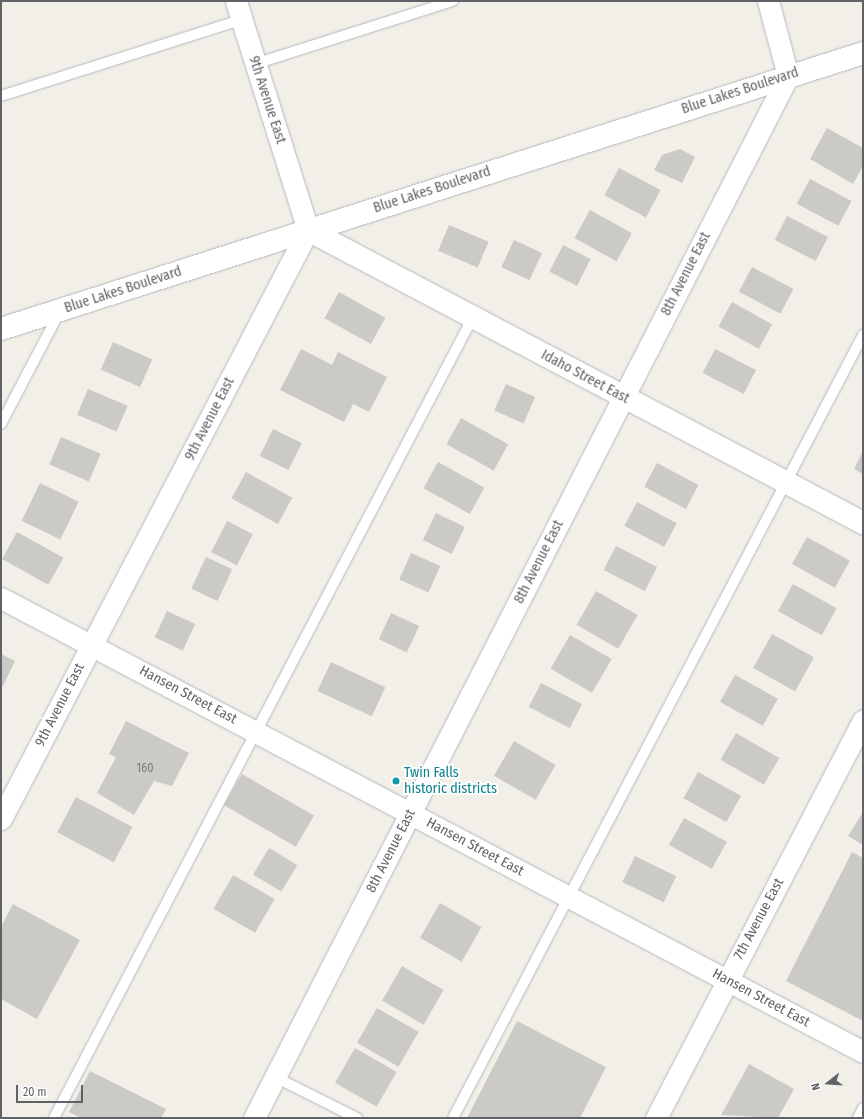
<!DOCTYPE html>
<html>
<head>
<meta charset="utf-8">
<style>
  body { margin:0 }
  #map { position:relative; width:864px; height:1119px; overflow:hidden; background:#f1efe8; font-family:"Fira Sans Condensed",sans-serif }
  div>[style] { position:absolute }
  .building>* { inset:0; background:#cccac5; transform-origin:0 0 }
  .roads { filter:drop-shadow(0 0 1px #b5b8bc) drop-shadow(0 0 1px #b5b8bc) }
  .service>* { height:10px; margin:-5px; padding:0 5px; transform-origin:5px; border-radius:5px; background:#fff }
  .minor>* { height:21px; margin:-10.5px; padding:0 10.5px; transform-origin:10.5px; border-radius:10.5px; background:#fff }
  .tertiary>* { height:22px; margin:-11px; padding:0 11px; transform-origin:11px; border-radius:11px; background:#fff }
  .secondary>* { height:22px; margin:-11px; padding:0 11px; transform-origin:11px; border-radius:11px; background:#fff }
  .dots>* { width:11px; height:11px; translate:-50% -50%; box-sizing:border-box; border:2px solid #fff; border-radius:50% }
  span { translate:-50% -50%; white-space:nowrap; text-align:center; line-height:1.15; -webkit-text-stroke:4px #fff; paint-order:stroke }
  .number-label { font-size:12px; color:#7a7d7f }
  .number-label span { -webkit-text-stroke-width:0 }
  .street-label { font-size:14px; color:#5f6368 }
  .culture-label { font-size:14px; color:#0d838f }
  .left { translate:0 -50%; text-align:left }
  .frame { position:absolute; inset:0; border:2px solid #5f6368; pointer-events:none }
  .north { position:absolute; left:808px; top:1063px; width:40px; height:40px; -webkit-text-stroke:3px #fff; paint-order:stroke; rotate:253deg; font-size:11px; font-weight:700; line-height:16px; text-align:center; color:#5f6368 }
  .north::after { content:''; display:block; margin:auto; width:14px; height:18px; background:#5f6368; clip-path:polygon(50% 0,100% 100%,50% 72%,0 100%) }
  .scale { position:absolute; left:16px; top:1085px; width:67px; height:18px; box-sizing:border-box; border:2px solid #5f6368; border-top:0; padding-left:5px; font-size:12px; line-height:14px; white-space:nowrap; color:#5f6368; -webkit-text-stroke:3px #fff; paint-order:stroke }
</style>
</head>
<body>
<div id="map">
  <div class="building">
    <i style="clip-path:polygon(827px 128px,863px 148px,863px 166px,853px 184px,810px 159px)"></i>
    <i style="clip-path:polygon(680px 149px,695px 157px,682px 183px,654px 170px,662px 155px)"></i>
    <i style="left:619px;top:168px;width:47px;height:31px;rotate:28deg"></i>
    <i style="left:810px;top:179px;width:47px;height:28px;rotate:28deg"></i>
    <i style="left:590px;top:210px;width:48px;height:32px;rotate:29deg"></i>
    <i style="left:787px;top:216px;width:46px;height:27px;rotate:27deg"></i>
    <i style="left:449px;top:225px;width:43px;height:28px;rotate:23deg"></i>
    <i style="left:514px;top:240px;width:31px;height:30px;rotate:25deg"></i>
    <i style="left:563px;top:245px;width:31px;height:30px;rotate:27deg"></i>
    <i style="left:752px;top:267px;width:47px;height:28px;rotate:28deg"></i>
    <i style="left:339px;top:292px;width:53px;height:30px;rotate:29deg"></i>
    <i style="left:732px;top:302px;width:46px;height:28px;rotate:29deg"></i>
    <i style="left:113px;top:342px;width:43px;height:30px;rotate:24deg"></i>
    <i style="clip-path:polygon(301px 349px,332px 365px,338px 352px,387px 377px,369px 412px,353px 404px,344px 422px,280px 390px)"></i>
    <i style="left:715px;top:349px;width:46px;height:27px;rotate:27deg"></i>
    <i style="left:506px;top:384px;width:32px;height:29px;rotate:24deg"></i>
    <i style="left:88px;top:389px;width:43px;height:28px;rotate:23deg"></i>
    <i style="left:461px;top:418px;width:54px;height:30px;rotate:29deg"></i>
    <i style="left:273px;top:429px;width:32px;height:30px;rotate:26deg"></i>
    <i style="left:61px;top:437px;width:43px;height:30px;rotate:23deg"></i>
    <i style="clip-path:polygon(863px 451px,863px 474px,854px 469px)"></i>
    <i style="left:438px;top:462px;width:53px;height:30px;rotate:29deg"></i>
    <i style="left:657px;top:463px;width:47px;height:27px;rotate:28deg"></i>
    <i style="left:246px;top:472px;width:53px;height:30px;rotate:29deg"></i>
    <i style="left:40px;top:483px;width:43px;height:42px;rotate:26deg"></i>
    <i style="left:637px;top:502px;width:45px;height:27px;rotate:28deg"></i>
    <i style="left:436px;top:513px;width:32px;height:30px;rotate:26deg"></i>
    <i style="left:227px;top:521px;width:29px;height:35px;rotate:27deg"></i>
    <i style="left:17px;top:532px;width:53px;height:31px;rotate:29deg"></i>
    <i style="left:807px;top:537px;width:49px;height:31px;rotate:29deg"></i>
    <i style="left:616px;top:546px;width:46px;height:27px;rotate:27deg"></i>
    <i style="left:411px;top:553px;width:32px;height:29px;rotate:24deg"></i>
    <i style="left:206px;top:557px;width:29px;height:35px;rotate:25deg"></i>
    <i style="left:793px;top:584px;width:50px;height:31px;rotate:29deg"></i>
    <i style="left:596px;top:591px;width:48px;height:39px;rotate:30deg"></i>
    <i style="left:167px;top:611px;width:31px;height:29px;rotate:25deg"></i>
    <i style="left:391px;top:613px;width:31px;height:29px;rotate:25deg"></i>
    <i style="left:772px;top:634px;width:48px;height:39px;rotate:29deg"></i>
    <i style="left:570px;top:635px;width:48px;height:39px;rotate:30deg"></i>
    <i style="clip-path:polygon(1px 654px,15px 661px,3px 686px,1px 685px)"></i>
    <i style="left:331px;top:662px;width:60px;height:32px;rotate:25deg"></i>
    <i style="left:735px;top:675px;width:49px;height:31px;rotate:29deg"></i>
    <i style="left:541px;top:683px;width:46px;height:27px;rotate:27deg"></i>
    <i style="clip-path:polygon(126px 721px,189px 753px,172px 786px,154px 781px,134px 815px,97px 793px,116px 757px,109px 754px)"></i>
    <i style="left:736px;top:733px;width:50px;height:31px;rotate:30deg"></i>
    <i style="left:514px;top:741px;width:48px;height:40px;rotate:30deg"></i>
    <i style="left:698px;top:772px;width:49px;height:30px;rotate:29deg"></i>
    <i style="left:242px;top:774px;width:83px;height:36px;rotate:30deg"></i>
    <i style="left:76px;top:797px;width:64px;height:40px;rotate:28deg"></i>
    <i style="clip-path:polygon(863px 812px,863px 845px,848px 836px)"></i>
    <i style="left:684px;top:818px;width:49px;height:31px;rotate:29deg"></i>
    <i style="left:269px;top:848px;width:33px;height:31px;rotate:31deg"></i>
    <i style="clip-path:polygon(852px 852px,863px 858px,863px 1021px,786px 981px)"></i>
    <i style="left:635px;top:856px;width:46px;height:29px;rotate:26deg"></i>
    <i style="left:233px;top:875px;width:48px;height:39px;rotate:30deg"></i>
    <i style="left:440px;top:903px;width:48px;height:40px;rotate:30deg"></i>
    <i style="clip-path:polygon(13px 904px,80px 940px,37px 1019px,1px 999px,1px 927px)"></i>
    <i style="left:402px;top:966px;width:48px;height:40px;rotate:30deg"></i>
    <i style="left:377px;top:1008px;width:48px;height:40px;rotate:30deg"></i>
    <i style="clip-path:polygon(517px 1021px,606px 1067px,580px 1118px,467px 1118px)"></i>
    <i style="left:355px;top:1048px;width:48px;height:40px;rotate:30deg"></i>
    <i style="clip-path:polygon(749px 1064px,794px 1089px,778px 1118px,721px 1115px)"></i>
    <i style="clip-path:polygon(90px 1071px,166px 1109px,161px 1118px,81px 1118px,69px 1112px)"></i>
  </div>
  <div class="roads">
    <div class="service">
      <i style="left:255px;top:64px;width:208px;rotate:-17.7deg"></i>
      <i style="left:1px;top:96px;width:252px;rotate:-17.6deg"></i>
      <i style="left:1px;top:424px;width:125px;rotate:-62.4deg"></i>
      <i style="left:275px;top:1077px;width:92px;rotate:26.6deg"></i>
      <i style="left:54px;top:1118px;width:904px;rotate:-62.39deg"></i>
      <i style="left:453px;top:1118px;width:884px;rotate:-62.36deg"></i>
      <i style="left:858px;top:1118px;width:11px;rotate:-63deg"></i>
    </div>
    <div class="minor">
      <i style="left:1px;top:598px;width:974px;rotate:27.77deg"></i>
      <i style="left:1px;top:819px;width:664px;rotate:-62.47deg"></i>
      <i style="left:308px;top:230px;width:240px;rotate:-107.5deg"></i>
      <i style="left:254px;top:1118px;width:1171px;rotate:-62.87deg"></i>
      <i style="left:788px;top:76px;width:78px;rotate:-104.9deg"></i>
      <i style="left:656px;top:1118px;width:448px;rotate:-62.5deg"></i>
    </div>
    <div class="tertiary">
      <i style="left:308px;top:230px;width:628px;rotate:27.83deg"></i>
    </div>
    <div class="secondary">
      <i style="left:1px;top:329px;width:905px;rotate:-17.75deg"></i>
    </div>
  </div>
  <div class="dots">
    <i style="left:396px;top:781px;background:#0f9aa8"></i>
  </div>
  <div class="number-label">
    <span style="left:145px;top:769px">160</span>
  </div>
  <div class="street-label">
    <span style="left:740px;top:91px;rotate:-18deg">Blue Lakes Boulevard</span>
    <span style="left:267px;top:100px;rotate:72deg">9th Avenue East</span>
    <span style="left:432px;top:190px;rotate:-18deg">Blue Lakes Boulevard</span>
    <span style="left:686px;top:274px;rotate:-63deg">8th Avenue East</span>
    <span style="left:123px;top:290px;rotate:-18deg">Blue Lakes Boulevard</span>
    <span style="left:585px;top:377px;rotate:28deg">Idaho Street East</span>
    <span style="left:210px;top:419px;rotate:-63deg">9th Avenue East</span>
    <span style="left:539px;top:562px;rotate:-63deg">8th Avenue East</span>
    <span style="left:188px;top:695px;rotate:28deg">Hansen Street East</span>
    <span style="left:60px;top:705px;rotate:-63deg">9th Avenue East</span>
    <span style="left:475px;top:847px;rotate:28deg">Hansen Street East</span>
    <span style="left:391px;top:851px;rotate:-63deg">8th Avenue East</span>
    <span style="left:759px;top:919px;rotate:-62deg">7th Avenue East</span>
    <span style="left:761px;top:998px;rotate:28deg">Hansen Street East</span>
  </div>
  <div class="culture-label">
    <span class="left" style="left:404px;top:781px">Twin Falls<br>historic districts</span>
  </div>
  <div class="frame"></div>
  <div class="north">N</div>
  <div class="scale">20 m</div>
</div>
</body>
</html>
